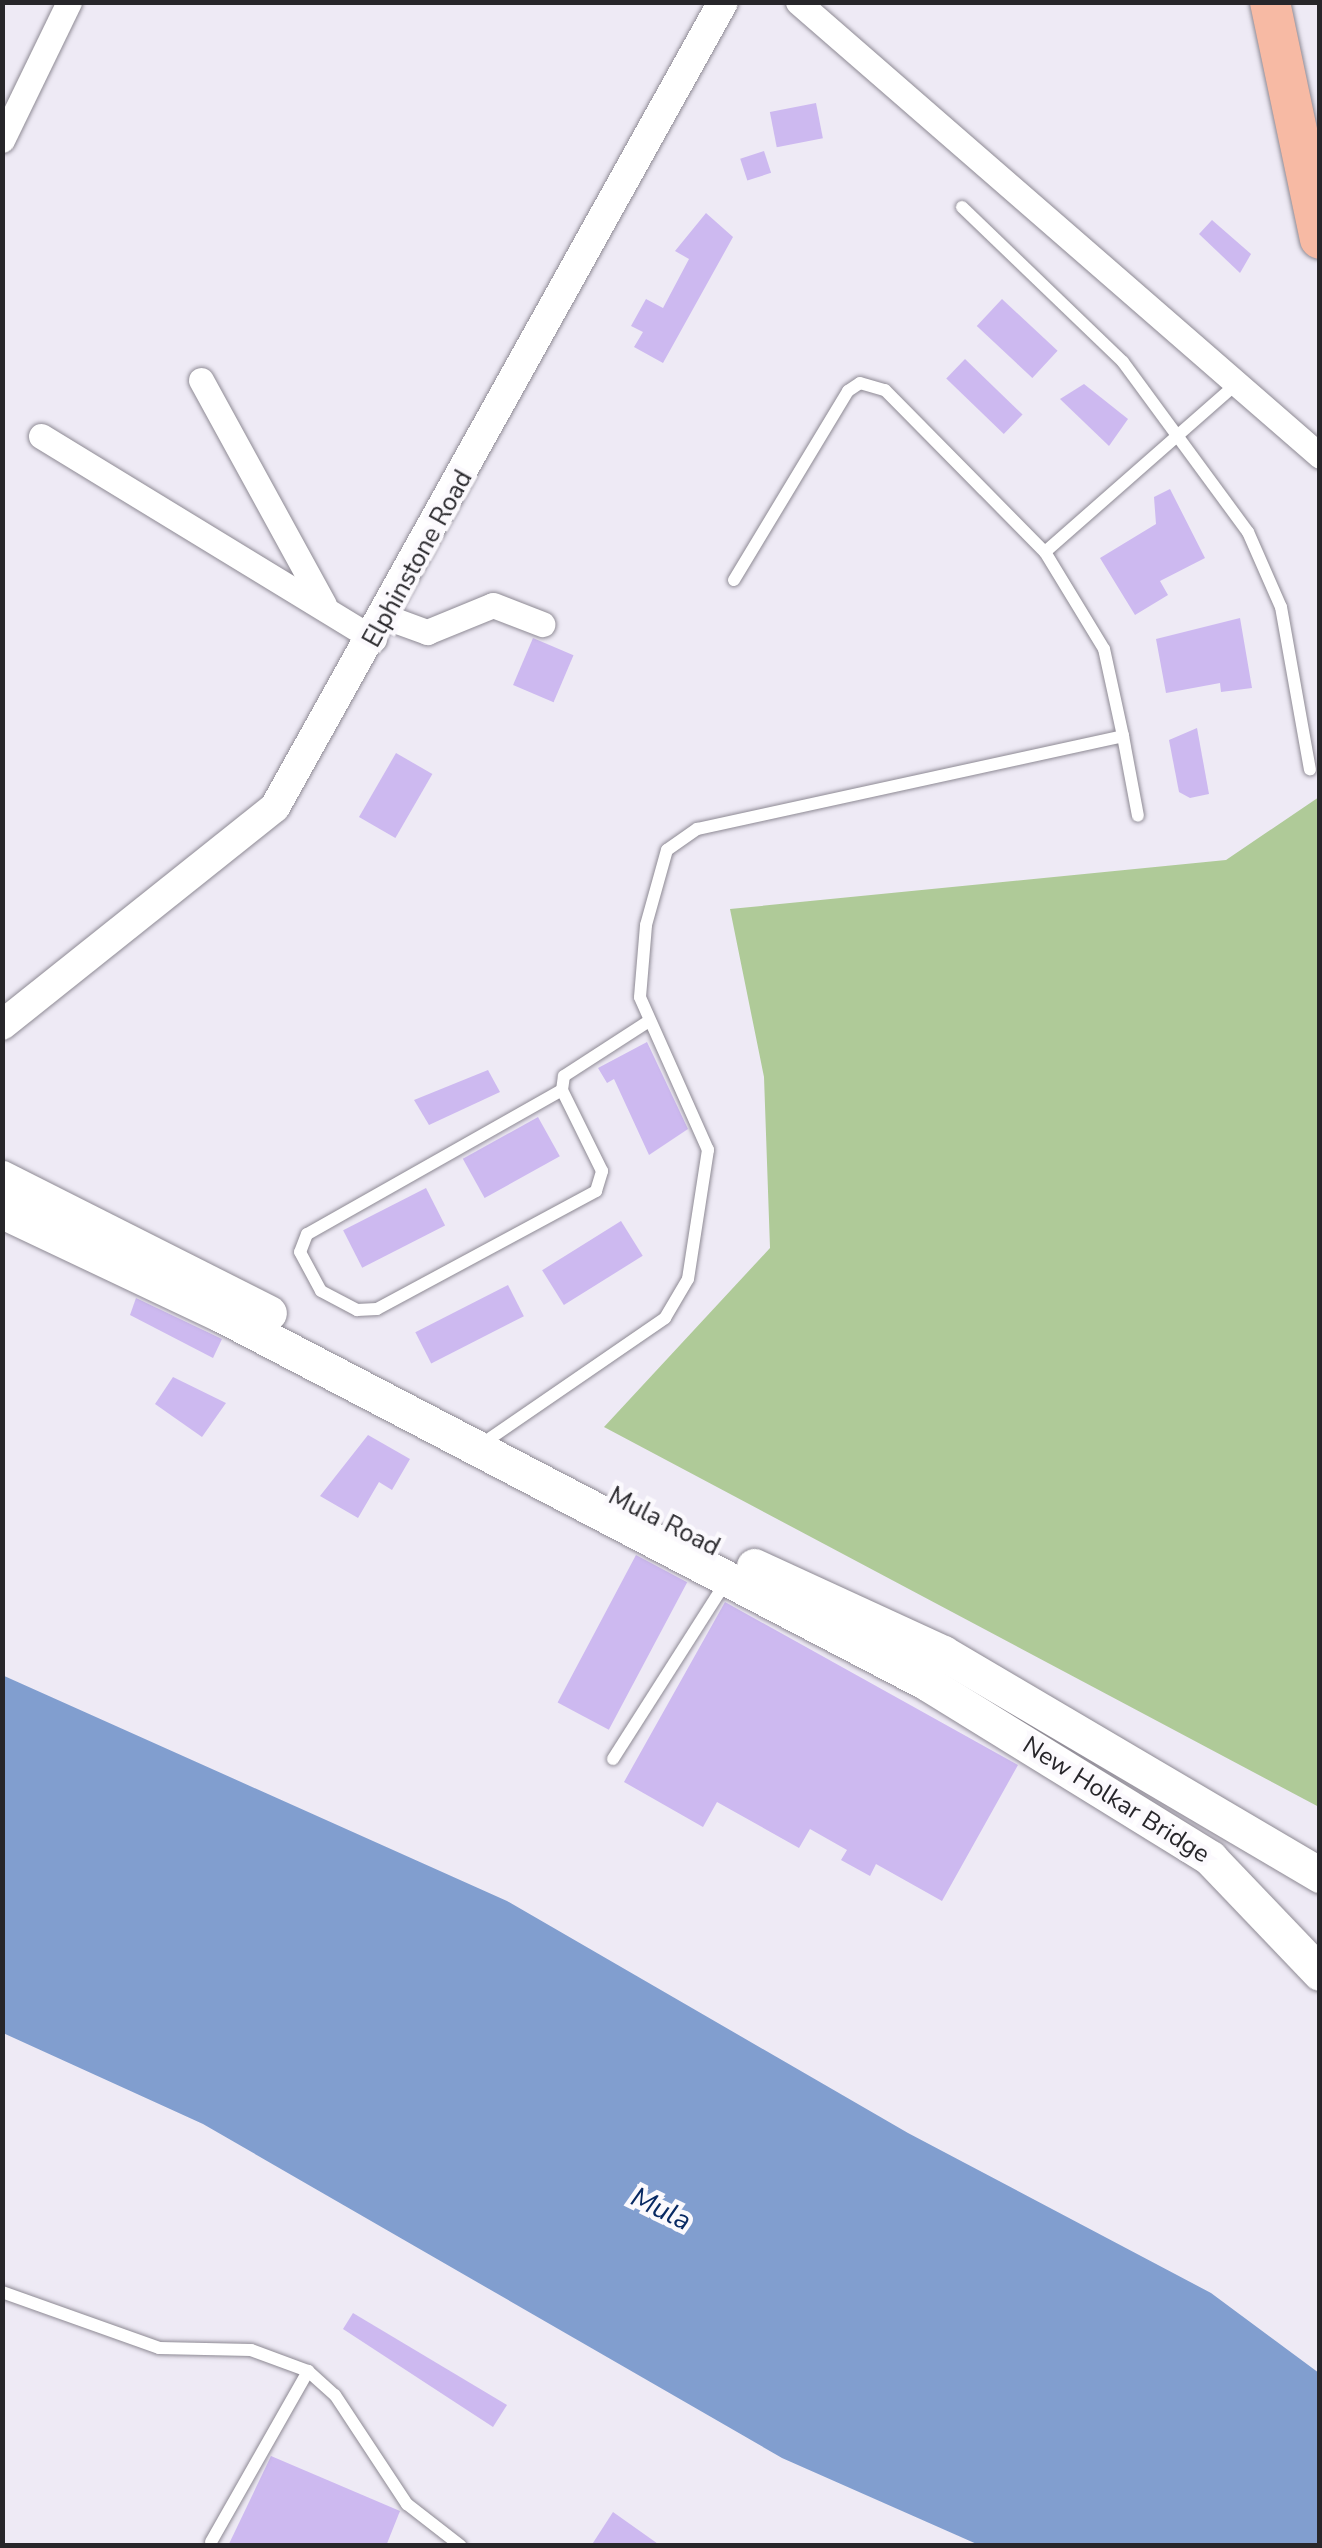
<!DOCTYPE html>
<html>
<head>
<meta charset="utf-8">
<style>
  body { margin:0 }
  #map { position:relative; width:1322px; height:2548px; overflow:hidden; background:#eeeaf5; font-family:"Nunito Sans",sans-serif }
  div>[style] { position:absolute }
  .green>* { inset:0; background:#afca98 }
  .water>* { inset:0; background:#819ecf }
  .building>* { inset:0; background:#cdb9f0; transform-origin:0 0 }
  .roads { filter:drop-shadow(0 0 2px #8e8a94) drop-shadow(0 0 2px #8e8a94) }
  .service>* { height:12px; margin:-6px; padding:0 6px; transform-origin:6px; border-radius:6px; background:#fff }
  .minor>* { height:25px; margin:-12.5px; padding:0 12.5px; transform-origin:12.5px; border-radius:12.5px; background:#fff }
  .tertiary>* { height:30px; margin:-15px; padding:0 15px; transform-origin:15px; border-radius:15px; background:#fff }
  .secondary>* { height:35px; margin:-17.5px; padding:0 17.5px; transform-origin:17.5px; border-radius:17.5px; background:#fff }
  .primary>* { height:40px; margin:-20px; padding:0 20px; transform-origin:20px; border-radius:20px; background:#f7baa4 }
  span { translate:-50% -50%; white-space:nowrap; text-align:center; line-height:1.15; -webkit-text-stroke:9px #fbf9fd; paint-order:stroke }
  .street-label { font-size:25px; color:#27262a }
  .water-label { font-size:28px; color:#082963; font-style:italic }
  .frame { position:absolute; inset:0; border:5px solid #27262a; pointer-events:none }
</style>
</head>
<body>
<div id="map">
  <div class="green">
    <i style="clip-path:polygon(1319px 797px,1319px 1807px,604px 1427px,770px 1248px,764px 1077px,730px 909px,1226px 860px)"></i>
  </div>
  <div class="water">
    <i style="clip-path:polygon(2px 1675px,507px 1901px,908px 2133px,1211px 2293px,1319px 2373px,1319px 2545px,979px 2545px,782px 2458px,203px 2124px,3px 2033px)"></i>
  </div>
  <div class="building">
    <i style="left:816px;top:103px;width:36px;height:47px;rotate:79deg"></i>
    <i style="left:764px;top:151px;width:23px;height:25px;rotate:72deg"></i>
    <i style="clip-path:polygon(706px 213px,733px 237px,663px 363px,634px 347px,643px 332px,631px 326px,646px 299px,663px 308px,689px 259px,675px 251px)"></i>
    <i style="clip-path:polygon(1212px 220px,1251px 254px,1240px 273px,1199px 234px)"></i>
    <i style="left:1002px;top:299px;width:76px;height:37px;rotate:43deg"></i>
    <i style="left:965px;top:359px;width:80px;height:27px;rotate:44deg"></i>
    <i style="clip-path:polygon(1084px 384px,1128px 419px,1109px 446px,1060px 399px)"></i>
    <i style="clip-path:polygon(1170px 489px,1205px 558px,1160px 581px,1168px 595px,1135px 615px,1100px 558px,1156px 524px,1154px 497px)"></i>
    <i style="clip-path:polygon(1240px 618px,1252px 688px,1221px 692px,1220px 683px,1166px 693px,1156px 639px)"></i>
    <i style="left:533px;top:638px;width:44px;height:51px;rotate:23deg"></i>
    <i style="clip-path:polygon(1197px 728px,1209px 794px,1190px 798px,1179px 792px,1169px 740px)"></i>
    <i style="left:396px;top:753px;width:42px;height:74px;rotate:30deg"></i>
    <i style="clip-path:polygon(647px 1042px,688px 1129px,649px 1155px,614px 1079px,607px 1083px,598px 1068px)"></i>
    <i style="clip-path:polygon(488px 1070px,500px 1092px,429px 1125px,414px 1100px)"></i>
    <i style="left:538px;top:1117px;width:45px;height:86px;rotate:61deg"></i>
    <i style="left:426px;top:1188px;width:42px;height:93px;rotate:63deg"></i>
    <i style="left:621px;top:1221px;width:41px;height:93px;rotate:58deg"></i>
    <i style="left:508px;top:1285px;width:35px;height:104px;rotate:63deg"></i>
    <i style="clip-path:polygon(136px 1298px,222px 1339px,213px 1358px,130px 1315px)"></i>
    <i style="clip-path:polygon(173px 1377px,226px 1403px,202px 1437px,155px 1404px)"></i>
    <i style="clip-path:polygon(368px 1435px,410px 1459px,392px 1490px,379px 1482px,358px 1518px,320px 1496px)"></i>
    <i style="left:636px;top:1555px;width:58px;height:167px;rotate:28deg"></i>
    <i style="clip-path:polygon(725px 1602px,1018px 1765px,942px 1901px,876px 1864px,870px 1876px,841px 1860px,847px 1850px,810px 1829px,799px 1848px,717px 1802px,703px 1827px,624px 1782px)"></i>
    <i style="clip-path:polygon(353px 2313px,507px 2405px,493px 2427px,343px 2329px)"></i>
    <i style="clip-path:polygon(271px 2456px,400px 2511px,386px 2546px,228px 2546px)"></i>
    <i style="clip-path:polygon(613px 2512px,661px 2546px,591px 2546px)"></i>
  </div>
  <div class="roads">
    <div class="service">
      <i style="left:962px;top:207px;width:223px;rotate:43.9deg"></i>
      <i style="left:1123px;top:362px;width:211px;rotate:53.7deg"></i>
      <i style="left:1248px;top:532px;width:82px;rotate:66.3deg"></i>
      <i style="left:1281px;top:607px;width:165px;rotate:79.9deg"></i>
      <i style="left:734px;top:580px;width:221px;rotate:-58.9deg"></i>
      <i style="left:848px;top:391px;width:14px;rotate:-34deg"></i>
      <i style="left:860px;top:383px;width:26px;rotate:16deg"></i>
      <i style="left:885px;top:390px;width:228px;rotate:45.4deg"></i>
      <i style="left:1045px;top:552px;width:252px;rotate:-41.3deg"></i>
      <i style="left:1123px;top:736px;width:81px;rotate:79.4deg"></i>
      <i style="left:562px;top:1090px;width:293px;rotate:150.5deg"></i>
      <i style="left:307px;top:1234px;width:19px;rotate:111deg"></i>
      <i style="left:300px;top:1252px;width:44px;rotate:61.7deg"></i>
      <i style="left:321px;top:1291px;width:41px;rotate:27.8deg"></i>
      <i style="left:357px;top:1310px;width:20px;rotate:-3deg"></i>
      <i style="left:377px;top:1309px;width:249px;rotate:-28.3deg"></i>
      <i style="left:596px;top:1191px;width:21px;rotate:-73deg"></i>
      <i style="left:602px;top:1171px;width:90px;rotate:-116.3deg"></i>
      <i style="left:562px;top:1090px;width:14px;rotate:-82deg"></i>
      <i style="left:564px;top:1076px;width:101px;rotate:-32.9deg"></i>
      <i style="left:479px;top:1446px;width:226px;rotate:-34.5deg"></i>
      <i style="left:665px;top:1318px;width:45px;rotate:-59.5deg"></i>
      <i style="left:688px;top:1279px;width:131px;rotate:-81.2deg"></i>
      <i style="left:708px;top:1150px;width:167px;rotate:-114deg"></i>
      <i style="left:640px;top:997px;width:72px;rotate:-85.2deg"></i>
      <i style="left:646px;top:925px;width:78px;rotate:-74.4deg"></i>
      <i style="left:667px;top:850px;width:37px;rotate:-35deg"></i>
      <i style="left:697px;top:829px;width:436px;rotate:-12.3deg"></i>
      <i style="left:1123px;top:736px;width:89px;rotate:-102.3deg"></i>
      <i style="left:1104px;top:649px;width:114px;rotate:-121.3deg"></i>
      <i style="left:613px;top:1759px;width:209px;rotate:-57.5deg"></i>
      <i style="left:2px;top:2292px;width:167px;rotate:19.6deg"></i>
      <i style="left:159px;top:2348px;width:92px;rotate:1.2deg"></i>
      <i style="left:251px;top:2350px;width:61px;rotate:20.2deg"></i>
      <i style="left:308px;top:2371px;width:36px;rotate:42deg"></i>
      <i style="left:335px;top:2395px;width:131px;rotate:56.6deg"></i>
      <i style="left:407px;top:2504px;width:68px;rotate:37.9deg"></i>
      <i style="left:211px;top:2542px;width:197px;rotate:-60.4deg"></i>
    </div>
    <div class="minor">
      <i style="left:798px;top:2px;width:692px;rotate:41.01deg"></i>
      <i style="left:2px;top:140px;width:153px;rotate:-64.1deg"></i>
      <i style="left:201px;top:380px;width:256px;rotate:61.3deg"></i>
      <i style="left:41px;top:436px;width:390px;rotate:31.4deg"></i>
      <i style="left:386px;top:617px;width:44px;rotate:20.1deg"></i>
      <i style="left:427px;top:632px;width:71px;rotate:-22.2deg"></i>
      <i style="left:493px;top:605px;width:53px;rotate:21.2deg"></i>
    </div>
    <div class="tertiary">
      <i style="left:2px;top:1025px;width:349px;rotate:-38.6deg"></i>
      <i style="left:275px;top:807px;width:921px;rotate:-60.9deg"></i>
    </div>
    <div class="secondary">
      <i style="left:2px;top:1178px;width:299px;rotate:26.8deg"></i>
      <i style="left:2px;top:1211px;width:243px;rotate:25.3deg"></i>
      <i style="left:222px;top:1315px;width:795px;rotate:27.56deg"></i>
      <i style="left:927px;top:1683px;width:333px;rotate:31.7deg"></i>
      <i style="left:1210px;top:1858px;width:159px;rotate:46.3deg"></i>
      <i style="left:754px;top:1566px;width:208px;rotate:24.7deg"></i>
      <i style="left:943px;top:1653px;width:438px;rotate:30.5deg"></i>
    </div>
    <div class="primary">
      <i style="left:1270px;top:2px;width:242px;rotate:78.1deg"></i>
    </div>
  </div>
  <div class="street-label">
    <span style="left:418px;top:559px;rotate:-61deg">Elphinstone Road</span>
    <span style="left:664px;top:1522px;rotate:27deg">Mula Road</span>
    <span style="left:1116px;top:1800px;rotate:32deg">New Holkar Bridge</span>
  </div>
  <div class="water-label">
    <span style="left:661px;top:2209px;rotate:26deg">Mula</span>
  </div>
  <div class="frame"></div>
</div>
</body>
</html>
